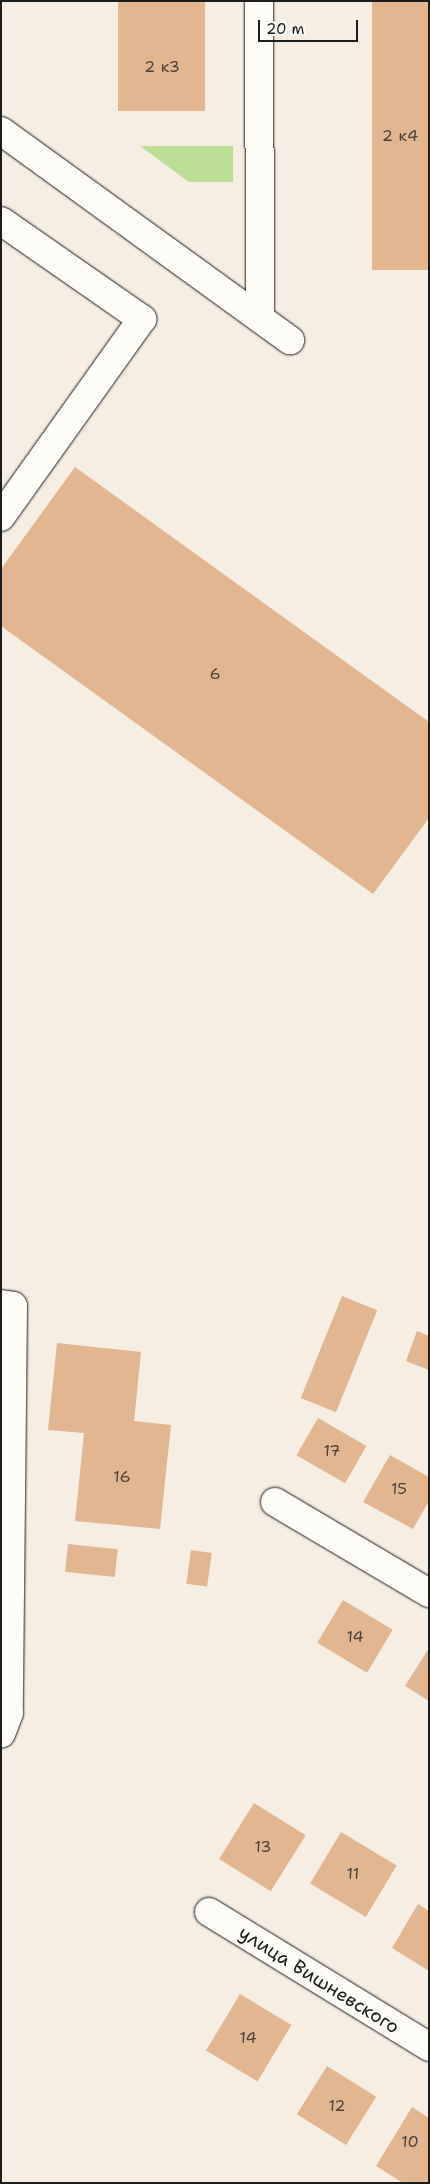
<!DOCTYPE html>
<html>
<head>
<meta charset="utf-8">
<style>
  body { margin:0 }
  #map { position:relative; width:430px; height:2184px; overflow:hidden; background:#f7eee3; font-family:"Shantell Sans",sans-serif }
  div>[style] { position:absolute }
  .green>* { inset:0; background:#bdde97 }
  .building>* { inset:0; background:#e1b691; transform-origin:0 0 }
  .roads { filter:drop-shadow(0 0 1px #1c1c1c) drop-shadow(0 0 1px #1c1c1c) }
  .minor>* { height:28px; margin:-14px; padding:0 14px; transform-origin:14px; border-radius:14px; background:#fdfcf7 }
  span { translate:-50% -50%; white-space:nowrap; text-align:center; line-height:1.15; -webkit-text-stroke:5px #fdfcf7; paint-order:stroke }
  .number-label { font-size:16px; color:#4d4239 }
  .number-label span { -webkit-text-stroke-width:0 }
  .street-label { font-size:19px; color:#1c1c1c }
  .frame { position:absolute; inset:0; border:2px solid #1c1c1c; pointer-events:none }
  .scale { position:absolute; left:258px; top:20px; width:100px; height:22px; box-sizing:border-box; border:2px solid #1c1c1c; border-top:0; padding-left:6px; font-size:15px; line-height:18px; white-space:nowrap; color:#1c1c1c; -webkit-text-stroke:4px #fdfcf7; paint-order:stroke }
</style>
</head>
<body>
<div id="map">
  <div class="green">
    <i style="clip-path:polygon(140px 146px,233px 146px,233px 182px,189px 182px)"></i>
  </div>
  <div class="building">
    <i style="left:118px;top:1px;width:87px;height:110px"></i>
    <i style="left:372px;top:1px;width:57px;height:269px"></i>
    <i style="clip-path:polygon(75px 467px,429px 722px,429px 818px,373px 894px,1px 626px,1px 569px)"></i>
    <i style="left:342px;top:1296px;width:38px;height:110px;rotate:22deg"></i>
    <i style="clip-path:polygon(417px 1331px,429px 1336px,429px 1370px,406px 1361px)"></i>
    <i style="clip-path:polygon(57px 1343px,141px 1352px,134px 1421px,171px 1425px,160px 1529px,75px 1521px,84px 1433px,48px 1430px)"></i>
    <i style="left:318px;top:1418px;width:56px;height:43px;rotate:30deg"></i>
    <i style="clip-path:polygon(390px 1455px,429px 1477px,429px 1501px,413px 1529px,363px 1502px)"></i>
    <i style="left:68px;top:1544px;width:50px;height:28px;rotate:6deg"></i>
    <i style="left:191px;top:1550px;width:21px;height:34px;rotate:8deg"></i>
    <i style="left:343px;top:1600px;width:58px;height:50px;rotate:31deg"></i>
    <i style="clip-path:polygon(429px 1648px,429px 1701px,405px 1686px)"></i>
    <i style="left:254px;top:1803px;width:61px;height:66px;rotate:32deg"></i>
    <i style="left:341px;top:1832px;width:65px;height:60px;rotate:31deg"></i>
    <i style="clip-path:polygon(418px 1904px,429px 1911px,429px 1971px,392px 1948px)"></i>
    <i style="left:240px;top:1994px;width:60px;height:66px;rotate:31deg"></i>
    <i style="left:327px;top:2066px;width:58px;height:57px;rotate:32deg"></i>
    <i style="clip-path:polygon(412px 2107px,429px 2118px,429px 2183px,403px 2183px,376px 2166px)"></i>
  </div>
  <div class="roads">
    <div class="minor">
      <i style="left:259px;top:1px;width:317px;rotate:89.8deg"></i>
      <i style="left:1px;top:131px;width:357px;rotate:35.9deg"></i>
      <i style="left:1px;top:221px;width:172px;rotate:34.8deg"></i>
      <i style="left:142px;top:319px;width:243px;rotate:125.5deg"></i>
      <i style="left:1px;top:1304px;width:12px;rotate:9deg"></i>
      <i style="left:13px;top:1306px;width:407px;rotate:90.6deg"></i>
      <i style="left:9px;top:1713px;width:22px;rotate:111deg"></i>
      <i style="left:275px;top:1502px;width:179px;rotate:30.6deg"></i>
      <i style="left:209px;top:1912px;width:258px;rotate:31.5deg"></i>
    </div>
  </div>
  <div class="number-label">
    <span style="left:162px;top:67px">2 к3</span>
    <span style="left:400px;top:136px">2 к4</span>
    <span style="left:215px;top:674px">6</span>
    <span style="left:332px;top:1451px">17</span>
    <span style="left:122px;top:1477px">16</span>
    <span style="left:399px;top:1489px">15</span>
    <span style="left:355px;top:1637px">14</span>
    <span style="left:263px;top:1847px">13</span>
    <span style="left:353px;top:1874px">11</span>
    <span style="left:248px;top:2038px">14</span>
    <span style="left:337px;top:2106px">12</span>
    <span style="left:410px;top:2142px">10</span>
  </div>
  <div class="street-label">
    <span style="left:319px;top:1980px;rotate:32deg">улица Вишневского</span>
  </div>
  <div class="frame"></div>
  <div class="scale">20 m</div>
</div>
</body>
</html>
